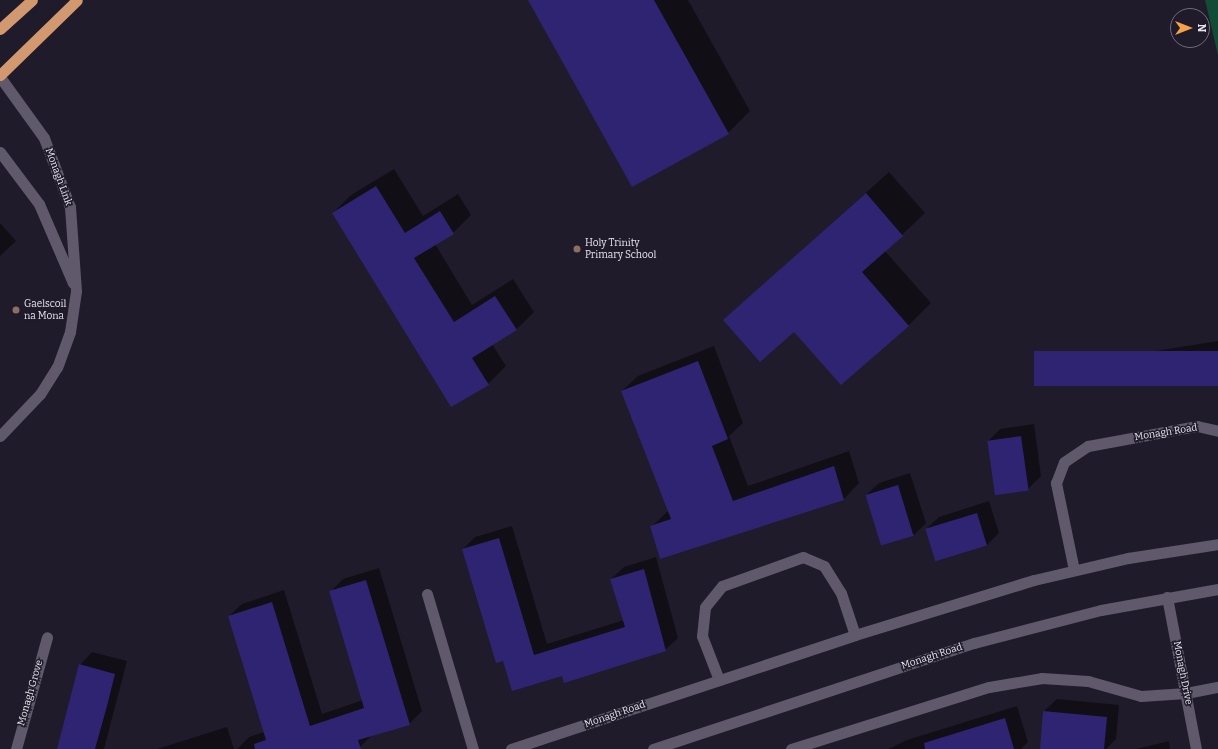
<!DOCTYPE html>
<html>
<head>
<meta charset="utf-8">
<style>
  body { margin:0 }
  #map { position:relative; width:1218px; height:749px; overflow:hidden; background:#201b2a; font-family:Bitter,serif }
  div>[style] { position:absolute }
  .green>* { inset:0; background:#124c36 }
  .shadow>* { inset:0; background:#0007 }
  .building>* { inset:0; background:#2e2472; transform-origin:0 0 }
  .minor>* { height:11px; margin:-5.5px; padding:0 5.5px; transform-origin:5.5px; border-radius:5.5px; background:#5f596b }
  .tertiary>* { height:11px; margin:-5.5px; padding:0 5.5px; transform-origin:5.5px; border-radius:5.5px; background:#5f596b }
  .trunk>* { height:11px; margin:-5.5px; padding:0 5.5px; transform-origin:5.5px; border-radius:5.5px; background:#d29870 }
  .dots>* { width:11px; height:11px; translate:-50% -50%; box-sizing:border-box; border:2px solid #201b2a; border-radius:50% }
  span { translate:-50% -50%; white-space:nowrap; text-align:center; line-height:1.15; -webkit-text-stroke:3px #201b2a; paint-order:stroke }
  .street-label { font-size:10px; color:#e8e5ef }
  .poi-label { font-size:10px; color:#e8e5ef }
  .left { translate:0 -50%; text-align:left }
  .north { position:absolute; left:1170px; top:8px; width:40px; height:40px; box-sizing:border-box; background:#201b2a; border:1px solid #706c79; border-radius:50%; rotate:90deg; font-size:11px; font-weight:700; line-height:16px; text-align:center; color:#e8e5ef }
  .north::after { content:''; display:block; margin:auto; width:14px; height:18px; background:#f6a246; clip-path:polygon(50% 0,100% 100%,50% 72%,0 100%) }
</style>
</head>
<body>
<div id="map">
  <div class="green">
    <i style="clip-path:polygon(1205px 0,1218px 0,1218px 55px)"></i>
  </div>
  <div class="shadow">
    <i style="clip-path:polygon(529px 0,688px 0,750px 111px,728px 133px)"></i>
    <i style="clip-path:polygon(394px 169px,423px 216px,458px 194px,471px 215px,453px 233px,435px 244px,472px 305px,513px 279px,534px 312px,516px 330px,492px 344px,506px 366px,488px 384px,333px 213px,351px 195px)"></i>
    <i style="clip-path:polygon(889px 172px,925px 213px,885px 251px,931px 303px,909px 325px,841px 384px,794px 330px,724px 320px)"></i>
    <i style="clip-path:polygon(0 223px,16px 241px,0 256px)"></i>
    <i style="clip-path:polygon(1218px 341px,1218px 385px,1037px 381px,1049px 368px)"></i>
    <i style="clip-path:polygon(714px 346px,743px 423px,729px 436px,748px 486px,849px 451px,859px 483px,844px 499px,660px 558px,651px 527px,669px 510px,622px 391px,638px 376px)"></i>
    <i style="clip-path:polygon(1034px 424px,1041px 476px,1028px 489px,988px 441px,1000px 429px)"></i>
    <i style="clip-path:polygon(910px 473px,926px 523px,914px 535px,866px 495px,879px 483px)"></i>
    <i style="clip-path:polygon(989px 501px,999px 533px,987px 545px,926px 529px,939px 517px)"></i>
    <i style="clip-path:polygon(512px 526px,547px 644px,624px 620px,611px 579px,624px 567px,656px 557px,678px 638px,665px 650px,563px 675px,503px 660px,463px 549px,475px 537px)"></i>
    <i style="clip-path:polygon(379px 568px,422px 711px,409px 724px,372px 735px,360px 747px,354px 749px,237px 749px,249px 737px,264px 732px,229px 616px,242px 604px,284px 590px,322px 714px,363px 700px,330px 592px,343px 579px)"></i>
    <i style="clip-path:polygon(92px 652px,127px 661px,104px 749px,58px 749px,80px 665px)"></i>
    <i style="clip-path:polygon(1057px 699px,1119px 705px,1116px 739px,1106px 749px,1077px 749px,1044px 711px)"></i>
    <i style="clip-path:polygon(1017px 706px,1028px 742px,1021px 749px,888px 749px,907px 740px)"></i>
    <i style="clip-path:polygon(227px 727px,234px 749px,157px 749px)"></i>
    <i style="clip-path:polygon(1169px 741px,1170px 749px,1136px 749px)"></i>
  </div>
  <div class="building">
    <i style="clip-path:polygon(528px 0,654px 0,729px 134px,632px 187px)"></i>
    <i style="clip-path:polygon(376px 186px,405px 233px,440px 211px,454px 234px,414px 258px,454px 322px,495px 296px,517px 330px,472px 358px,489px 385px,451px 407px,332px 213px)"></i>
    <i style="clip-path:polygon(866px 193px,903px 236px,862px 272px,909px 326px,841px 385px,794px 332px,760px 362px,723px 320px)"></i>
    <i style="left:1218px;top:351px;width:35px;height:184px;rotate:90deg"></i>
    <i style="clip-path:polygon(698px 361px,728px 439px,712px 446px,733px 501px,834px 466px,844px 500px,660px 559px,650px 526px,671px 519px,621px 391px)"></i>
    <i style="left:1021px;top:436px;width:55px;height:34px;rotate:82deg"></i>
    <i style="left:898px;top:485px;width:53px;height:34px;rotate:73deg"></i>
    <i style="left:977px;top:513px;width:34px;height:54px;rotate:73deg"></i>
    <i style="clip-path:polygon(499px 538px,534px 655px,625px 627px,610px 579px,644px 569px,666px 651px,564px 683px,562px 676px,512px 691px,503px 661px,496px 663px,462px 549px)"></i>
    <i style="clip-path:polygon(366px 580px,410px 725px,358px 740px,361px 749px,255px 749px,254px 744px,266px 740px,228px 616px,272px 602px,310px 726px,364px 708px,329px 591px)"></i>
    <i style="clip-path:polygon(79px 664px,115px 674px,107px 706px,95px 749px,57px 749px)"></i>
    <i style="clip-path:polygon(1043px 711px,1107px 717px,1104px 749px,1040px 749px)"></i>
    <i style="clip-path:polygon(1005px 718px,1014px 749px,925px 749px,924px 743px)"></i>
  </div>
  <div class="minor">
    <i style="left:1074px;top:570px;width:89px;rotate:-101.7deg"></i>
    <i style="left:1056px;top:483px;width:22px;rotate:-69deg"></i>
    <i style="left:1064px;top:462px;width:29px;rotate:-34deg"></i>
    <i style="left:1088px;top:446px;width:111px;rotate:-10.4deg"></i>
    <i style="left:1197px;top:426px;width:22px;rotate:13deg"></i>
    <i style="left:427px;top:594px;width:162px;rotate:73.5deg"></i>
    <i style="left:1167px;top:597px;width:155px;rotate:79.2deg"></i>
    <i style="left:719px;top:680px;width:47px;rotate:-111.1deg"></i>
    <i style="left:702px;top:636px;width:29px;rotate:-84deg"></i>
    <i style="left:705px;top:607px;width:27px;rotate:-51deg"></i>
    <i style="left:722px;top:586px;width:86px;rotate:-19.7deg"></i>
    <i style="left:803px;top:557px;width:23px;rotate:23deg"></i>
    <i style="left:824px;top:566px;width:32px;rotate:58deg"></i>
    <i style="left:841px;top:593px;width:44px;rotate:71.6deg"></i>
    <i style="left:16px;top:749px;width:116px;rotate:-74.5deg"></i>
    <i style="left:511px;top:749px;width:362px;rotate:-18.3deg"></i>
    <i style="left:855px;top:635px;width:187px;rotate:-17.1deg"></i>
    <i style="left:1034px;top:580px;width:97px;rotate:-13.2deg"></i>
    <i style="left:1128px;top:558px;width:91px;rotate:-8.8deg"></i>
    <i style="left:791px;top:749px;width:207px;rotate:-17.4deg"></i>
    <i style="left:989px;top:687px;width:54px;rotate:-9.6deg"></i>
    <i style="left:1042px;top:678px;width:46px;rotate:3.7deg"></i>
    <i style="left:1088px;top:681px;width:55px;rotate:15.8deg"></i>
    <i style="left:1141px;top:696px;width:45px;rotate:-3.8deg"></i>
    <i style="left:1186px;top:693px;width:33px;rotate:-11deg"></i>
  </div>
  <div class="tertiary">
    <i style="left:0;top:77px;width:75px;rotate:54.2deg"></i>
    <i style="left:44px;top:138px;width:74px;rotate:69.4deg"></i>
    <i style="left:70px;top:207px;width:84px;rotate:85.9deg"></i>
    <i style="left:76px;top:291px;width:41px;rotate:98.3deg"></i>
    <i style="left:70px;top:332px;width:37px;rotate:110deg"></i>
    <i style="left:57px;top:367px;width:32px;rotate:122deg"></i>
    <i style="left:40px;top:394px;width:58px;rotate:133.6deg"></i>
    <i style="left:0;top:152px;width:65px;rotate:53.1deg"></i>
    <i style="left:39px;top:204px;width:86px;rotate:66.7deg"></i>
    <i style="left:653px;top:749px;width:338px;rotate:-18.3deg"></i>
    <i style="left:974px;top:643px;width:131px;rotate:-14.6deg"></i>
    <i style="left:1101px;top:610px;width:119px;rotate:-10.2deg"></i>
  </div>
  <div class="trunk">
    <i style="left:0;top:29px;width:43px;rotate:-42.2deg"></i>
    <i style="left:0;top:75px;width:107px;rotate:-44.2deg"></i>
  </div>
  <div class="dots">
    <i style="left:577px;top:249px;background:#8d6e63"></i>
    <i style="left:16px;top:310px;background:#8d6e63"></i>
  </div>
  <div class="street-label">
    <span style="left:58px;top:177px;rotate:70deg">Monagh Link</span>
    <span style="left:1166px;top:433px;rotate:-9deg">Monagh Road</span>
    <span style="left:932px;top:657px;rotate:-18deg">Monagh Road</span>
    <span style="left:1182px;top:673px;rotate:79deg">Monagh Drive</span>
    <span style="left:31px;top:693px;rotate:-74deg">Monagh Grove</span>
    <span style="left:615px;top:715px;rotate:-19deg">Monagh Road</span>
  </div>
  <div class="poi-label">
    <span class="left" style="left:585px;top:249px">Holy Trinity<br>Primary School</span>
    <span class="left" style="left:24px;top:310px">Gaelscoil<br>na Mona</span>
  </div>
  <div class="north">N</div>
</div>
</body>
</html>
